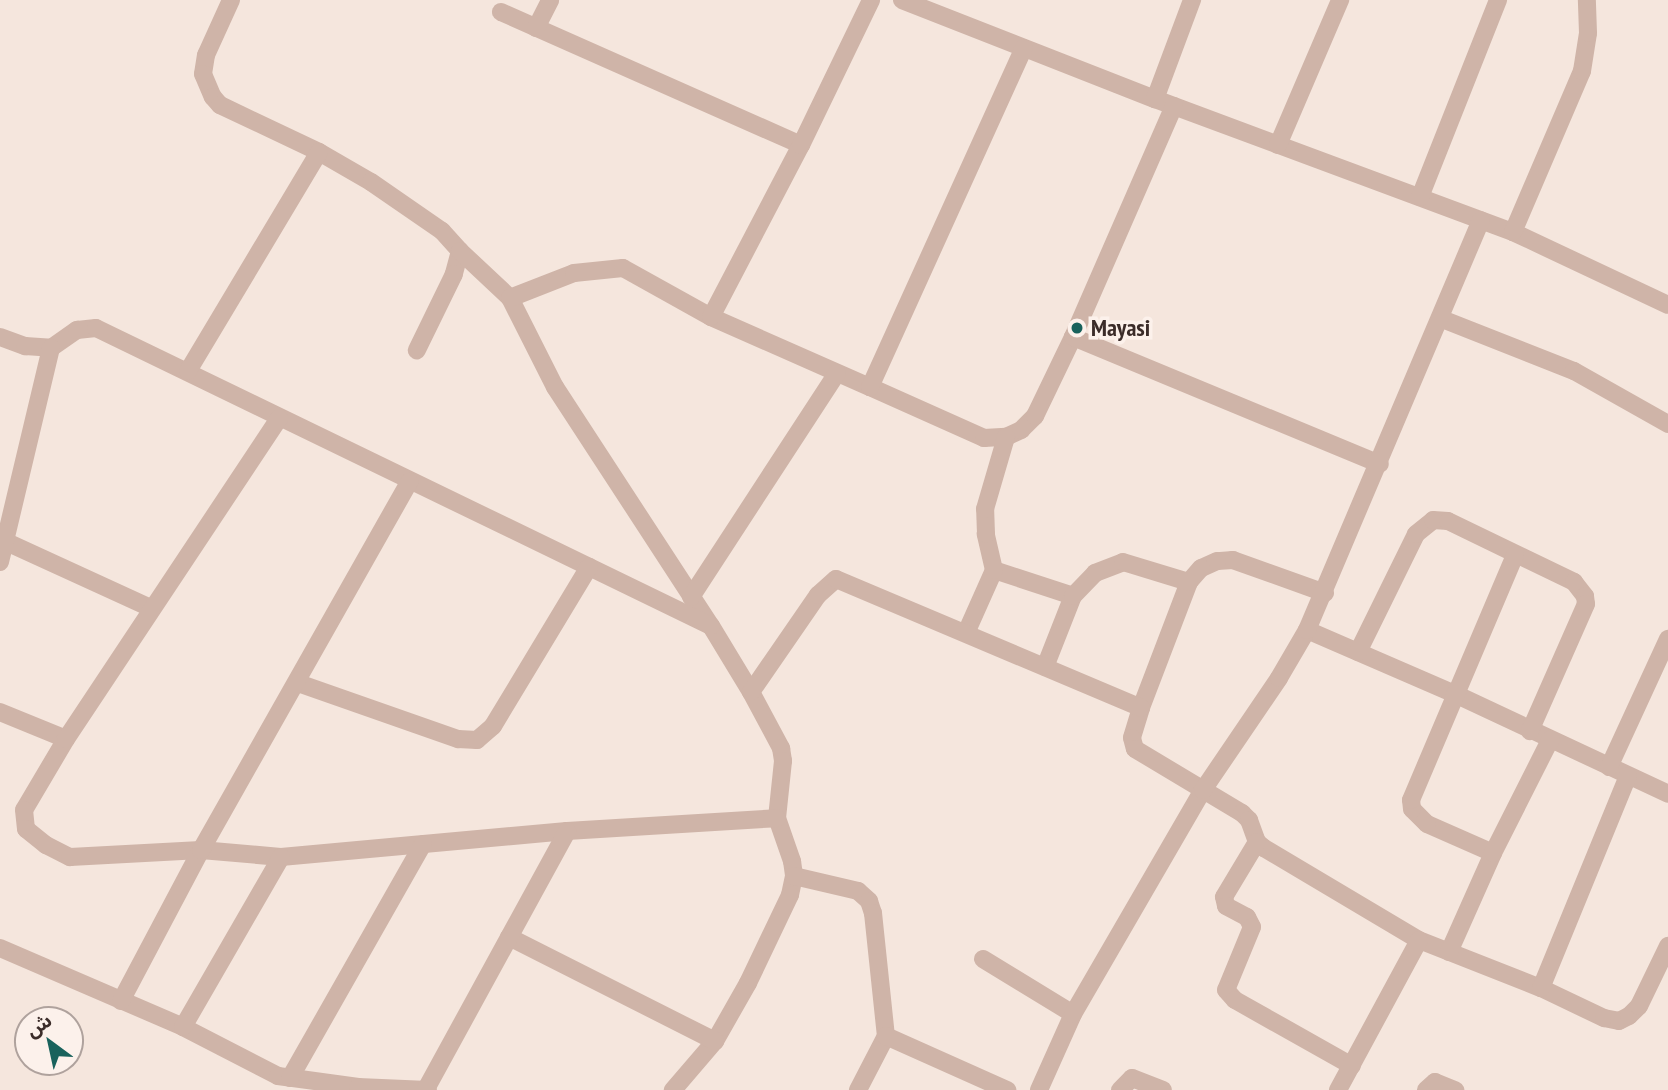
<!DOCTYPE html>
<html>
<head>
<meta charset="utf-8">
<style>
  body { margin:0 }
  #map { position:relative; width:1668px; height:1090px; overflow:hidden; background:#f5e6dd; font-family:"PT Sans Narrow","Noto Sans Arabic",sans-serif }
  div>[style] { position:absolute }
  .minor>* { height:18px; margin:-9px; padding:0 9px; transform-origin:9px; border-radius:9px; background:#cfb4a8 }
  .dots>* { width:19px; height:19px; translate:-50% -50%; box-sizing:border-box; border:4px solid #fcf1eb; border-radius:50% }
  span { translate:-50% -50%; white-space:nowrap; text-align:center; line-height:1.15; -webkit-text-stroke:7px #fcf1eb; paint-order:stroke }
  .poi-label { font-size:24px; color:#3b2c29; font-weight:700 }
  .left { translate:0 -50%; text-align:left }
  .north { position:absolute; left:14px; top:1006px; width:70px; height:70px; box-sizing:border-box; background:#fcf1eb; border:2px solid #afa29d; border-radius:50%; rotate:327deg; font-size:19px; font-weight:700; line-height:28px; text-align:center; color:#3b2c29 }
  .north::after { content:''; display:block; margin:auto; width:24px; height:32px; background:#19625c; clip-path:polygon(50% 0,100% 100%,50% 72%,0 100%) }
</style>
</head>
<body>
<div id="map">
  <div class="minor">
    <i style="left:231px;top:0;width:60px;rotate:114.4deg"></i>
    <i style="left:206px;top:55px;width:19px;rotate:99deg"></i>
    <i style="left:203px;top:74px;width:25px;rotate:67deg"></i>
    <i style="left:213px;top:97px;width:11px;rotate:49deg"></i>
    <i style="left:220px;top:105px;width:110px;rotate:25.4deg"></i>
    <i style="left:319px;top:152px;width:60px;rotate:30deg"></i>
    <i style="left:371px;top:182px;width:86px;rotate:34.6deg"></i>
    <i style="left:442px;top:231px;width:27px;rotate:48deg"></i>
    <i style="left:460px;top:251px;width:24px;rotate:105deg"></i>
    <i style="left:454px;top:274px;width:85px;rotate:116deg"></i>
    <i style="left:902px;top:0;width:272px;rotate:21.4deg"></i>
    <i style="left:1155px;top:99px;width:382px;rotate:20.4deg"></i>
    <i style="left:1513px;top:232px;width:171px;rotate:25.2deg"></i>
    <i style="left:501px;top:12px;width:328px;rotate:23.9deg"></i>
    <i style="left:536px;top:28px;width:31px;rotate:-63deg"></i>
    <i style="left:1155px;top:99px;width:106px;rotate:-69.5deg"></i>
    <i style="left:1278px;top:145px;width:158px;rotate:-66.8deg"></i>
    <i style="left:1420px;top:197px;width:212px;rotate:-68.4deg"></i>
    <i style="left:1513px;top:232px;width:175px;rotate:-66.8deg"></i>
    <i style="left:1582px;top:71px;width:38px;rotate:-81deg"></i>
    <i style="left:1588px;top:33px;width:33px;rotate:-92deg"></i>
    <i style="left:460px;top:251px;width:69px;rotate:43.2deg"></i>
    <i style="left:510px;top:298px;width:100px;rotate:63.2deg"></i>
    <i style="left:555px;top:387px;width:285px;rotate:56.9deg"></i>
    <i style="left:711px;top:626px;width:77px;rotate:58.8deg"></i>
    <i style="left:751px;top:692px;width:64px;rotate:61.8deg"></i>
    <i style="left:781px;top:748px;width:13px;rotate:81deg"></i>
    <i style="left:783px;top:761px;width:57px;rotate:96deg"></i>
    <i style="left:777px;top:818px;width:46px;rotate:70.8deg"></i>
    <i style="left:792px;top:861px;width:15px;rotate:82deg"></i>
    <i style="left:794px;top:876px;width:19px;rotate:102deg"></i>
    <i style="left:790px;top:895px;width:98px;rotate:115.5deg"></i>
    <i style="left:748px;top:983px;width:67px;rotate:119.6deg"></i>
    <i style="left:715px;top:1041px;width:65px;rotate:130.6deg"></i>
    <i style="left:510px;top:298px;width:69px;rotate:-21.3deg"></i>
    <i style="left:574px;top:273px;width:49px;rotate:-5.8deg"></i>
    <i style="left:623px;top:268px;width:101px;rotate:29.1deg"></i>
    <i style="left:711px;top:317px;width:174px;rotate:23.8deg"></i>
    <i style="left:870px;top:387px;width:125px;rotate:24.1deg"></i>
    <i style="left:984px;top:438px;width:22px;rotate:-3deg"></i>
    <i style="left:1006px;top:437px;width:17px;rotate:-25deg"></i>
    <i style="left:1021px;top:430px;width:20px;rotate:-45deg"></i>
    <i style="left:1035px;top:416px;width:88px;rotate:-64.3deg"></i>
    <i style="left:1073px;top:337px;width:252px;rotate:-66.4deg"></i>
    <i style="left:711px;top:317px;width:194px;rotate:-62.4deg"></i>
    <i style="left:801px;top:145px;width:161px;rotate:-64.2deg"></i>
    <i style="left:1442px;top:319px;width:142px;rotate:21.5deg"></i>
    <i style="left:1574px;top:371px;width:108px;rotate:29.4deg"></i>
    <i style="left:0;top:337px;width:27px;rotate:20deg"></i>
    <i style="left:25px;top:346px;width:26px;rotate:4deg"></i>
    <i style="left:51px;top:348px;width:32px;rotate:-35deg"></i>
    <i style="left:77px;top:330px;width:19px;rotate:-6deg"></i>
    <i style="left:96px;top:328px;width:683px;rotate:25.85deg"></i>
    <i style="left:1073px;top:337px;width:332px;rotate:22.5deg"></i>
    <i style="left:188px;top:371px;width:255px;rotate:-59.1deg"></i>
    <i style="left:870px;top:387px;width:372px;rotate:-65.6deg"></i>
    <i style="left:0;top:539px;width:166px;rotate:24.6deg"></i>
    <i style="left:0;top:562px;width:220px;rotate:-76.6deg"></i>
    <i style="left:994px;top:570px;width:83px;rotate:18.2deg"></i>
    <i style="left:1325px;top:593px;width:98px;rotate:-160.3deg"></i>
    <i style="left:1233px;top:560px;width:16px;rotate:176deg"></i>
    <i style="left:1217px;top:561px;width:17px;rotate:156deg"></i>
    <i style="left:1201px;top:568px;width:18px;rotate:131deg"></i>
    <i style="left:1189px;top:582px;width:135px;rotate:110.9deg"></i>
    <i style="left:1141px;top:708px;width:31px;rotate:107deg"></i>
    <i style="left:1132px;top:738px;width:11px;rotate:75deg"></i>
    <i style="left:1135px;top:749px;width:125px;rotate:30.9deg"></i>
    <i style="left:1242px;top:813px;width:10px;rotate:45deg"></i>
    <i style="left:1249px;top:820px;width:23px;rotate:70deg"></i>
    <i style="left:1257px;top:842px;width:9px;rotate:41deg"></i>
    <i style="left:1264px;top:848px;width:180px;rotate:30.7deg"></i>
    <i style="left:1419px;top:940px;width:131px;rotate:21.5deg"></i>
    <i style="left:1541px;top:988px;width:70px;rotate:25.5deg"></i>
    <i style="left:1604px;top:1018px;width:15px;rotate:11deg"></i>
    <i style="left:1619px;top:1021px;width:11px;rotate:-27deg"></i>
    <i style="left:1629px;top:1016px;width:14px;rotate:-45deg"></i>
    <i style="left:1639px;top:1006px;width:67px;rotate:-64.2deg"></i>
    <i style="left:691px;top:597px;width:267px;rotate:-56.9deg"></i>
    <i style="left:1307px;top:630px;width:161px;rotate:23.4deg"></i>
    <i style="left:1455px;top:694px;width:235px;rotate:25.1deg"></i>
    <i style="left:966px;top:633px;width:69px;rotate:-66deg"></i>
    <i style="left:994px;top:570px;width:37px;rotate:-103deg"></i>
    <i style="left:986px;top:534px;width:25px;rotate:-92deg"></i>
    <i style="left:985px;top:509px;width:75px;rotate:-73.7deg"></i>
    <i style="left:1358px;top:652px;width:131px;rotate:-63.8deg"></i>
    <i style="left:1416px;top:534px;width:22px;rotate:-39deg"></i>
    <i style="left:1433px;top:520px;width:15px;rotate:4deg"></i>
    <i style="left:1448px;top:521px;width:140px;rotate:25.8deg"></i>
    <i style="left:1574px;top:582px;width:18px;rotate:52deg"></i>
    <i style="left:1585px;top:596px;width:8px;rotate:83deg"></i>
    <i style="left:1586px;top:604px;width:139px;rotate:113.8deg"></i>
    <i style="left:1045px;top:667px;width:76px;rotate:-68.5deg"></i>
    <i style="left:1073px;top:596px;width:32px;rotate:-46deg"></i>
    <i style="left:1095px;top:573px;width:30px;rotate:-21deg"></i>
    <i style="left:1123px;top:562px;width:69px;rotate:16.9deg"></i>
    <i style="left:298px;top:683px;width:170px;rotate:19.3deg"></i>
    <i style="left:458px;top:739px;width:19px;rotate:3deg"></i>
    <i style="left:477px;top:740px;width:21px;rotate:-41deg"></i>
    <i style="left:493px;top:726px;width:186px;rotate:-58.9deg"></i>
    <i style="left:751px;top:692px;width:118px;rotate:-55.4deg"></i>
    <i style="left:818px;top:595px;width:24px;rotate:-42deg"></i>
    <i style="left:836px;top:579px;width:331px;rotate:22.9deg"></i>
    <i style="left:0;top:712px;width:71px;rotate:22.2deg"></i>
    <i style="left:66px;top:739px;width:82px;rotate:120.6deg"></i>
    <i style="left:24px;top:810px;width:19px;rotate:84deg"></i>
    <i style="left:26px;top:829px;width:26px;rotate:39deg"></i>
    <i style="left:46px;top:845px;width:27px;rotate:27deg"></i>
    <i style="left:70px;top:857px;width:131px;rotate:-3.1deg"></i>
    <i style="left:201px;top:850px;width:80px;rotate:5deg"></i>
    <i style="left:281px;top:857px;width:287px;rotate:-5.2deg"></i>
    <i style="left:567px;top:831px;width:210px;rotate:-3.5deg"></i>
    <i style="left:66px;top:739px;width:385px;rotate:-56.4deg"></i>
    <i style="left:1609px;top:767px;width:141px;rotate:-65.3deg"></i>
    <i style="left:1257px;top:842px;width:64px;rotate:121deg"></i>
    <i style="left:1224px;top:897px;width:9px;rotate:77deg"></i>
    <i style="left:1226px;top:906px;width:24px;rotate:28deg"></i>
    <i style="left:1247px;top:917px;width:11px;rotate:63deg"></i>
    <i style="left:1252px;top:927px;width:68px;rotate:112.4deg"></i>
    <i style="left:1226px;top:990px;width:13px;rotate:48deg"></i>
    <i style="left:1235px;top:1000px;width:134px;rotate:29.4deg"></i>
    <i style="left:1493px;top:853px;width:72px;rotate:-156.3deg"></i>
    <i style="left:1427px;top:824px;width:21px;rotate:-135deg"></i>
    <i style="left:1412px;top:809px;width:9px;rotate:-96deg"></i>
    <i style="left:1411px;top:800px;width:266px;rotate:-67deg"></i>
    <i style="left:794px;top:876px;width:66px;rotate:13.2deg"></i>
    <i style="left:858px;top:891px;width:15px;rotate:42deg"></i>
    <i style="left:869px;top:901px;width:13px;rotate:72deg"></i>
    <i style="left:873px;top:913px;width:124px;rotate:84deg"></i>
    <i style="left:886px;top:1036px;width:61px;rotate:117.4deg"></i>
    <i style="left:509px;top:937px;width:231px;rotate:26.8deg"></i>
    <i style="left:0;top:948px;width:199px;rotate:23.3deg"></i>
    <i style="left:183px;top:1027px;width:107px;rotate:27.3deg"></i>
    <i style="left:278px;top:1076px;width:81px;rotate:7.8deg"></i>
    <i style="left:358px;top:1087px;width:70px;rotate:2.5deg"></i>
    <i style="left:1449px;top:952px;width:108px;rotate:-66deg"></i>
    <i style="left:1493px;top:853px;width:127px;rotate:-63.2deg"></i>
    <i style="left:983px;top:959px;width:105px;rotate:31.4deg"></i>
    <i style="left:1541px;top:988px;width:229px;rotate:-67.7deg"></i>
    <i style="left:121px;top:1001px;width:171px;rotate:-62.1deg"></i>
    <i style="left:201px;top:850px;width:423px;rotate:-60.5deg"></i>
    <i style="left:183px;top:1027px;width:196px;rotate:-60deg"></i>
    <i style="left:886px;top:1036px;width:133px;rotate:24.1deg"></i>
    <i style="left:290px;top:1078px;width:269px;rotate:-60.4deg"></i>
    <i style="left:426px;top:1089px;width:294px;rotate:-61.3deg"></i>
    <i style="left:1039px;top:1090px;width:83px;rotate:-65.9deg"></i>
    <i style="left:1073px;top:1014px;width:259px;rotate:-59.9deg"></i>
    <i style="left:1203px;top:790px;width:135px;rotate:-55.8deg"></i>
    <i style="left:1279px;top:678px;width:56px;rotate:-59.7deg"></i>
    <i style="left:1307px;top:630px;width:445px;rotate:-67deg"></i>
    <i style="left:1120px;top:1090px;width:17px;rotate:-45deg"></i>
    <i style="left:1132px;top:1078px;width:33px;rotate:21deg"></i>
    <i style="left:1338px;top:1090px;width:170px;rotate:-61.6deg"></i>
    <i style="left:1426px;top:1090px;width:12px;rotate:-42deg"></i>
    <i style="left:1435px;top:1082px;width:22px;rotate:22deg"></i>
  </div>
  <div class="dots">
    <i style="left:1077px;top:328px;background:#19625c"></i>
  </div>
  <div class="poi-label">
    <span class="left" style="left:1091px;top:328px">Mayasi</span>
  </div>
  <div class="north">ش</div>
</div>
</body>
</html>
